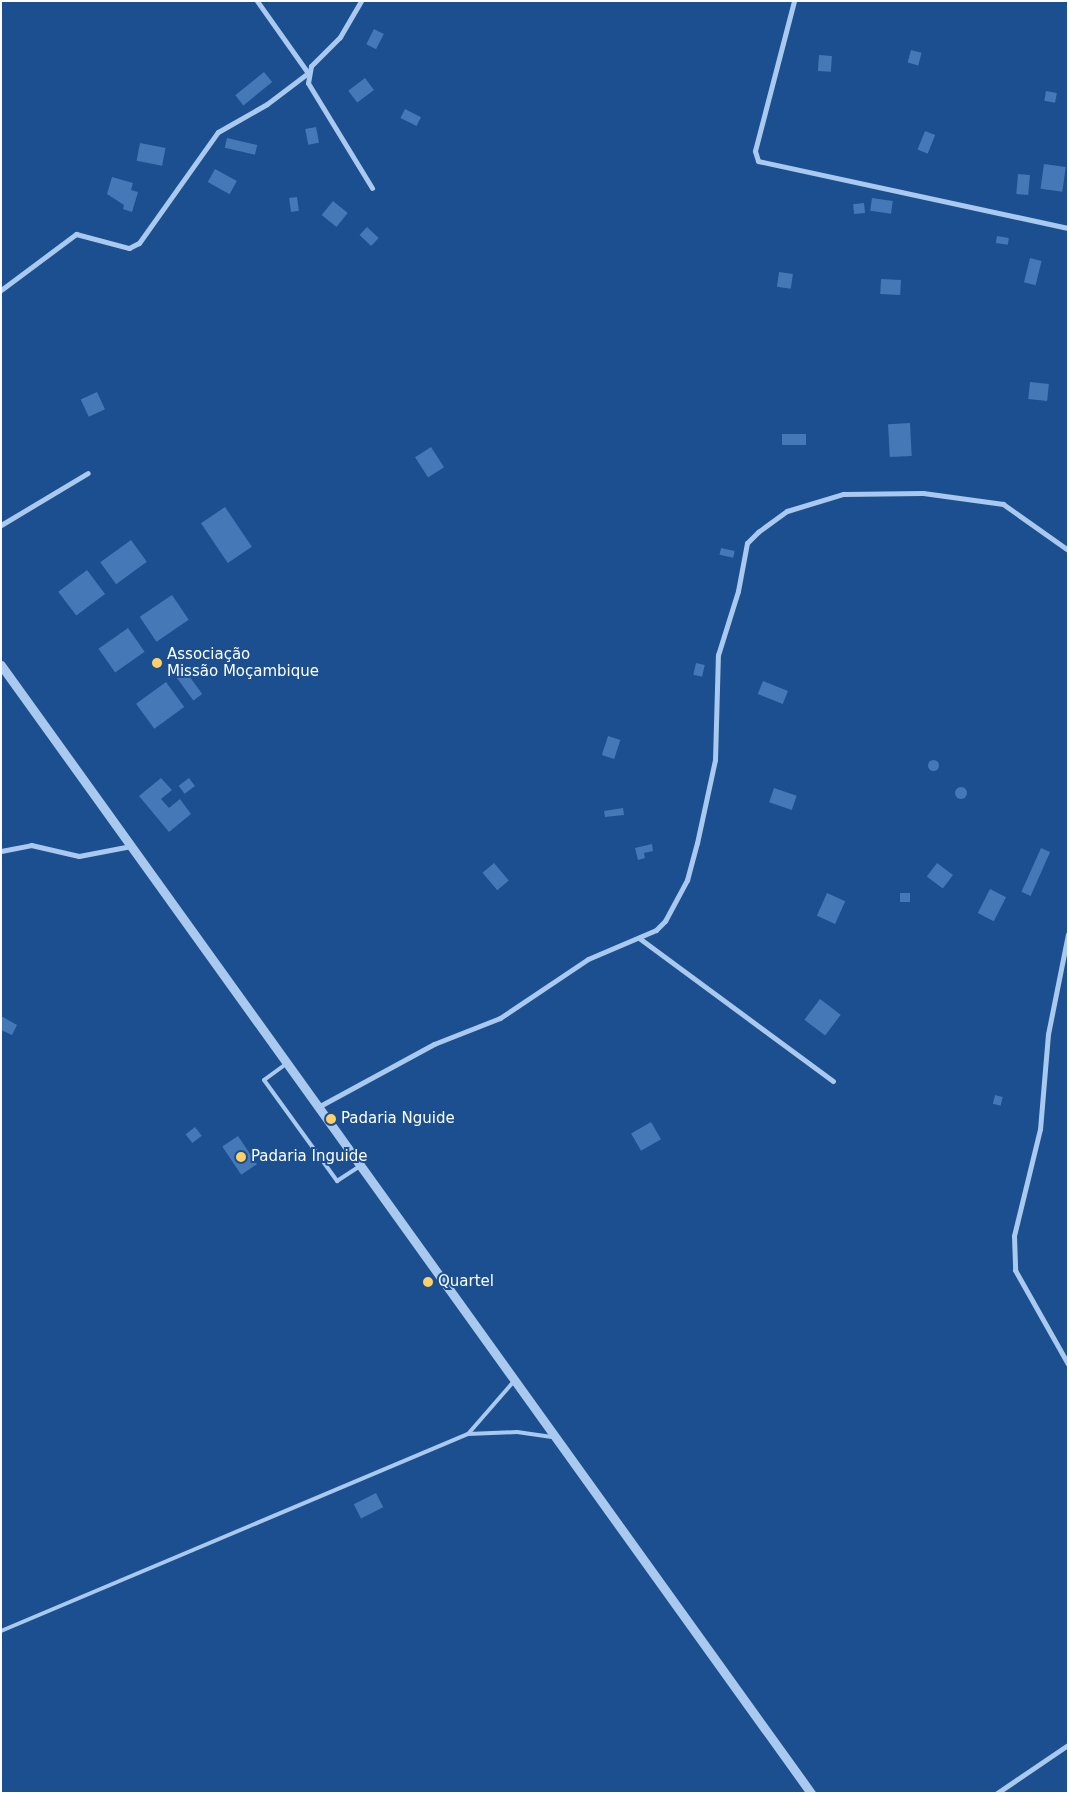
<!DOCTYPE html>
<html>
<head>
<meta charset="utf-8">
<style>
  body { margin:0 }
  #map { position:relative; width:1069px; height:1794px; overflow:hidden; background:#1b4f8f; font-family:"DejaVu Sans",sans-serif }
  div>[style] { position:absolute }
  .building>* { inset:0; background:#4478b7; transform-origin:0 0 }
  .round { border-radius:50% }
  .service>* { height:4px; margin:-2px; padding:0 2px; transform-origin:2px; border-radius:2px; background:#a9c9ee }
  .minor>* { height:5px; margin:-2.5px; padding:0 2.5px; transform-origin:2.5px; border-radius:2.5px; background:#a9c9ee }
  .tertiary>* { height:9px; margin:-4.5px; padding:0 4.5px; transform-origin:4.5px; border-radius:4.5px; background:#a9c9ee }
  .dots>* { width:14px; height:14px; translate:-50% -50%; box-sizing:border-box; border:2px solid #1b4f8f; border-radius:50% }
  span { translate:-50% -50%; white-space:nowrap; text-align:center; line-height:1.15; -webkit-text-stroke:4px #1b4f8f; paint-order:stroke }
  .poi-label { font-size:15px; color:#fff }
  .left { translate:0 -50%; text-align:left }
  .frame { position:absolute; inset:0; border:2px solid #fff; pointer-events:none }
</style>
</head>
<body>
<div id="map">
  <div class="building">
    <i style="left:374px;top:29px;width:11px;height:17px;rotate:27deg"></i>
    <i style="left:911px;top:50px;width:11px;height:13px;rotate:15deg"></i>
    <i style="left:819px;top:55px;width:13px;height:16px;rotate:4deg"></i>
    <i style="left:264px;top:72px;width:13px;height:37px;rotate:51deg"></i>
    <i style="left:365px;top:78px;width:15px;height:21px;rotate:53deg"></i>
    <i style="left:1046px;top:91px;width:11px;height:10px;rotate:10deg"></i>
    <i style="left:405px;top:109px;width:18px;height:10px;rotate:27deg"></i>
    <i style="left:316px;top:127px;width:16px;height:11px;rotate:79deg"></i>
    <i style="left:925px;top:131px;width:11px;height:20px;rotate:22deg"></i>
    <i style="left:227px;top:138px;width:31px;height:10px;rotate:13deg"></i>
    <i style="left:140px;top:143px;width:26px;height:18px;rotate:11deg"></i>
    <i style="left:1044px;top:164px;width:22px;height:25px;rotate:8deg"></i>
    <i style="left:215px;top:169px;width:25px;height:15px;rotate:29deg"></i>
    <i style="left:1018px;top:174px;width:12px;height:20px;rotate:5deg"></i>
    <i style="clip-path:polygon(112px 177px,133px 183px,131px 190px,138px 192px,132px 212px,123px 209px,124px 205px,107px 194px)"></i>
    <i style="left:297px;top:197px;width:14px;height:8px;rotate:82deg"></i>
    <i style="left:872px;top:198px;width:21px;height:13px;rotate:8deg"></i>
    <i style="left:333px;top:201px;width:19px;height:18px;rotate:39deg"></i>
    <i style="left:864px;top:203px;width:10px;height:11px;rotate:84deg"></i>
    <i style="left:367px;top:227px;width:16px;height:11px;rotate:43deg"></i>
    <i style="left:997px;top:236px;width:12px;height:7px;rotate:9deg"></i>
    <i style="left:1030px;top:258px;width:12px;height:25px;rotate:14deg"></i>
    <i style="left:779px;top:272px;width:14px;height:15px;rotate:8deg"></i>
    <i style="left:881px;top:279px;width:20px;height:15px;rotate:3deg"></i>
    <i style="left:1030px;top:382px;width:19px;height:17px;rotate:6deg"></i>
    <i style="left:97px;top:392px;width:19px;height:18px;rotate:65deg"></i>
    <i style="left:910px;top:423px;width:33px;height:22px;rotate:87deg"></i>
    <i style="left:806px;top:434px;width:11px;height:24px;rotate:90deg"></i>
    <i style="left:431px;top:447px;width:24px;height:19px;rotate:57deg"></i>
    <i style="left:225px;top:507px;width:48px;height:29px;rotate:56deg"></i>
    <i style="left:131px;top:540px;width:27px;height:38px;rotate:54deg"></i>
    <i style="left:721px;top:548px;width:14px;height:7px;rotate:12deg"></i>
    <i style="left:87px;top:570px;width:30px;height:36px;rotate:53deg"></i>
    <i style="left:172px;top:595px;width:30px;height:39px;rotate:56deg"></i>
    <i style="left:128px;top:628px;width:29px;height:36px;rotate:55deg"></i>
    <i style="left:696px;top:663px;width:9px;height:12px;rotate:13deg"></i>
    <i style="left:184px;top:669px;width:31px;height:11px;rotate:54deg"></i>
    <i style="left:763px;top:681px;width:27px;height:14px;rotate:22deg"></i>
    <i style="left:166px;top:682px;width:31px;height:37px;rotate:54deg"></i>
    <i style="left:608px;top:736px;width:13px;height:20px;rotate:18deg"></i>
    <i class="round" style="left:927.5px;top:759.5px;width:11px;height:11px"></i>
    <i style="clip-path:polygon(161px 778px,172px 790px,161px 799px,169px 808px,180px 799px,191px 814px,169px 832px,139px 796px)"></i>
    <i style="left:189px;top:778px;width:10px;height:13px;rotate:53deg"></i>
    <i class="round" style="left:955px;top:787px;width:12px;height:12px"></i>
    <i style="left:774px;top:788px;width:24px;height:15px;rotate:19deg"></i>
    <i style="clip-path:polygon(623px 808px,624px 815px,605px 817px,604px 811px)"></i>
    <i style="clip-path:polygon(652px 844px,653px 851px,644px 853px,645px 858px,638px 860px,635px 848px)"></i>
    <i style="left:1041px;top:848px;width:10px;height:48px;rotate:24deg"></i>
    <i style="left:494px;top:863px;width:23px;height:15px;rotate:50deg"></i>
    <i style="left:937px;top:863px;width:20px;height:17px;rotate:37deg"></i>
    <i style="left:990px;top:889px;width:18px;height:27px;rotate:27deg"></i>
    <i style="left:827px;top:893px;width:20px;height:25px;rotate:24deg"></i>
    <i style="left:910px;top:893px;width:9px;height:10px;rotate:90deg"></i>
    <i style="left:820px;top:999px;width:26px;height:26px;rotate:37deg"></i>
    <i style="clip-path:polygon(1px 1016px,17px 1025px,12px 1035px,1px 1030px)"></i>
    <i style="left:995px;top:1095px;width:8px;height:9px;rotate:14deg"></i>
    <i style="left:651px;top:1122px;width:20px;height:23px;rotate:60deg"></i>
    <i style="left:195px;top:1127px;width:11px;height:12px;rotate:52deg"></i>
    <i style="left:238px;top:1136px;width:34px;height:19px;rotate:56deg"></i>
    <i style="left:376px;top:1493px;width:16px;height:25px;rotate:63deg"></i>
  </div>
  <div class="service">
    <i style="left:286px;top:1064px;width:27px;rotate:144deg"></i>
    <i style="left:264px;top:1080px;width:125px;rotate:54.1deg"></i>
    <i style="left:337px;top:1181px;width:27px;rotate:-33deg"></i>
    <i style="left:468px;top:1434px;width:70px;rotate:-49deg"></i>
    <i style="left:1px;top:1631px;width:507px;rotate:-22.87deg"></i>
    <i style="left:468px;top:1434px;width:49px;rotate:-2.3deg"></i>
    <i style="left:517px;top:1432px;width:37px;rotate:8deg"></i>
  </div>
  <div class="minor">
    <i style="left:361px;top:1px;width:42px;rotate:120.3deg"></i>
    <i style="left:340px;top:37px;width:41px;rotate:135deg"></i>
    <i style="left:311px;top:66px;width:17px;rotate:100deg"></i>
    <i style="left:308px;top:83px;width:123px;rotate:58.6deg"></i>
    <i style="left:794px;top:1px;width:155px;rotate:104.6deg"></i>
    <i style="left:755px;top:151px;width:10px;rotate:73deg"></i>
    <i style="left:758px;top:161px;width:317px;rotate:12.2deg"></i>
    <i style="left:1px;top:290px;width:94px;rotate:-36.7deg"></i>
    <i style="left:76px;top:234px;width:55px;rotate:14.8deg"></i>
    <i style="left:129px;top:248px;width:11px;rotate:-27deg"></i>
    <i style="left:139px;top:243px;width:136px;rotate:-54.6deg"></i>
    <i style="left:218px;top:132px;width:56px;rotate:-29.7deg"></i>
    <i style="left:267px;top:104px;width:51px;rotate:-37.1deg"></i>
    <i style="left:308px;top:73px;width:88px;rotate:-125.3deg"></i>
    <i style="left:1px;top:525px;width:101px;rotate:-30.9deg"></i>
    <i style="left:1px;top:851px;width:31px;rotate:-11deg"></i>
    <i style="left:31px;top:845px;width:49px;rotate:12.9deg"></i>
    <i style="left:79px;top:856px;width:53px;rotate:-10.9deg"></i>
    <i style="left:1068px;top:934px;width:102px;rotate:101.3deg"></i>
    <i style="left:1048px;top:1034px;width:95px;rotate:94.8deg"></i>
    <i style="left:1040px;top:1129px;width:110px;rotate:103.7deg"></i>
    <i style="left:1014px;top:1236px;width:34px;rotate:88deg"></i>
    <i style="left:1015px;top:1270px;width:108px;rotate:60.6deg"></i>
    <i style="left:639px;top:938px;width:241px;rotate:36.4deg"></i>
    <i style="left:318px;top:1107px;width:132px;rotate:-28.5deg"></i>
    <i style="left:434px;top:1044px;width:71px;rotate:-21.5deg"></i>
    <i style="left:500px;top:1018px;width:106px;rotate:-33.8deg"></i>
    <i style="left:588px;top:959px;width:74px;rotate:-23.1deg"></i>
    <i style="left:656px;top:930px;width:13px;rotate:-45deg"></i>
    <i style="left:665px;top:921px;width:47px;rotate:-61.8deg"></i>
    <i style="left:687px;top:880px;width:38px;rotate:-75deg"></i>
    <i style="left:697px;top:843px;width:85px;rotate:-77.8deg"></i>
    <i style="left:715px;top:760px;width:105px;rotate:-88.4deg"></i>
    <i style="left:718px;top:655px;width:67px;rotate:-72.6deg"></i>
    <i style="left:738px;top:591px;width:49px;rotate:-79.4deg"></i>
    <i style="left:747px;top:543px;width:16px;rotate:-45deg"></i>
    <i style="left:758px;top:532px;width:36px;rotate:-36deg"></i>
    <i style="left:787px;top:511px;width:59px;rotate:-16.9deg"></i>
    <i style="left:843px;top:494px;width:80px;rotate:-0.7deg"></i>
    <i style="left:923px;top:493px;width:81px;rotate:7.8deg"></i>
    <i style="left:1003px;top:504px;width:80px;rotate:35.3deg"></i>
    <i style="left:997px;top:1793px;width:86px;rotate:-34.1deg"></i>
  </div>
  <div class="tertiary">
    <i style="left:1px;top:665px;width:1389px;rotate:54.32deg"></i>
  </div>
  <div class="dots">
    <i style="left:157px;top:663px;background:#ffd166"></i>
    <i style="left:331px;top:1119px;background:#ffd166"></i>
    <i style="left:241px;top:1157px;background:#ffd166"></i>
    <i style="left:428px;top:1282px;background:#ffd166"></i>
  </div>
  <div class="poi-label">
    <span class="left" style="left:167px;top:663px">Associação<br>Missão Moçambique</span>
    <span class="left" style="left:341px;top:1119px">Padaria Nguide</span>
    <span class="left" style="left:251px;top:1157px">Padaria Inguide</span>
    <span class="left" style="left:438px;top:1282px">Quartel</span>
  </div>
  <div class="frame"></div>
</div>
</body>
</html>
